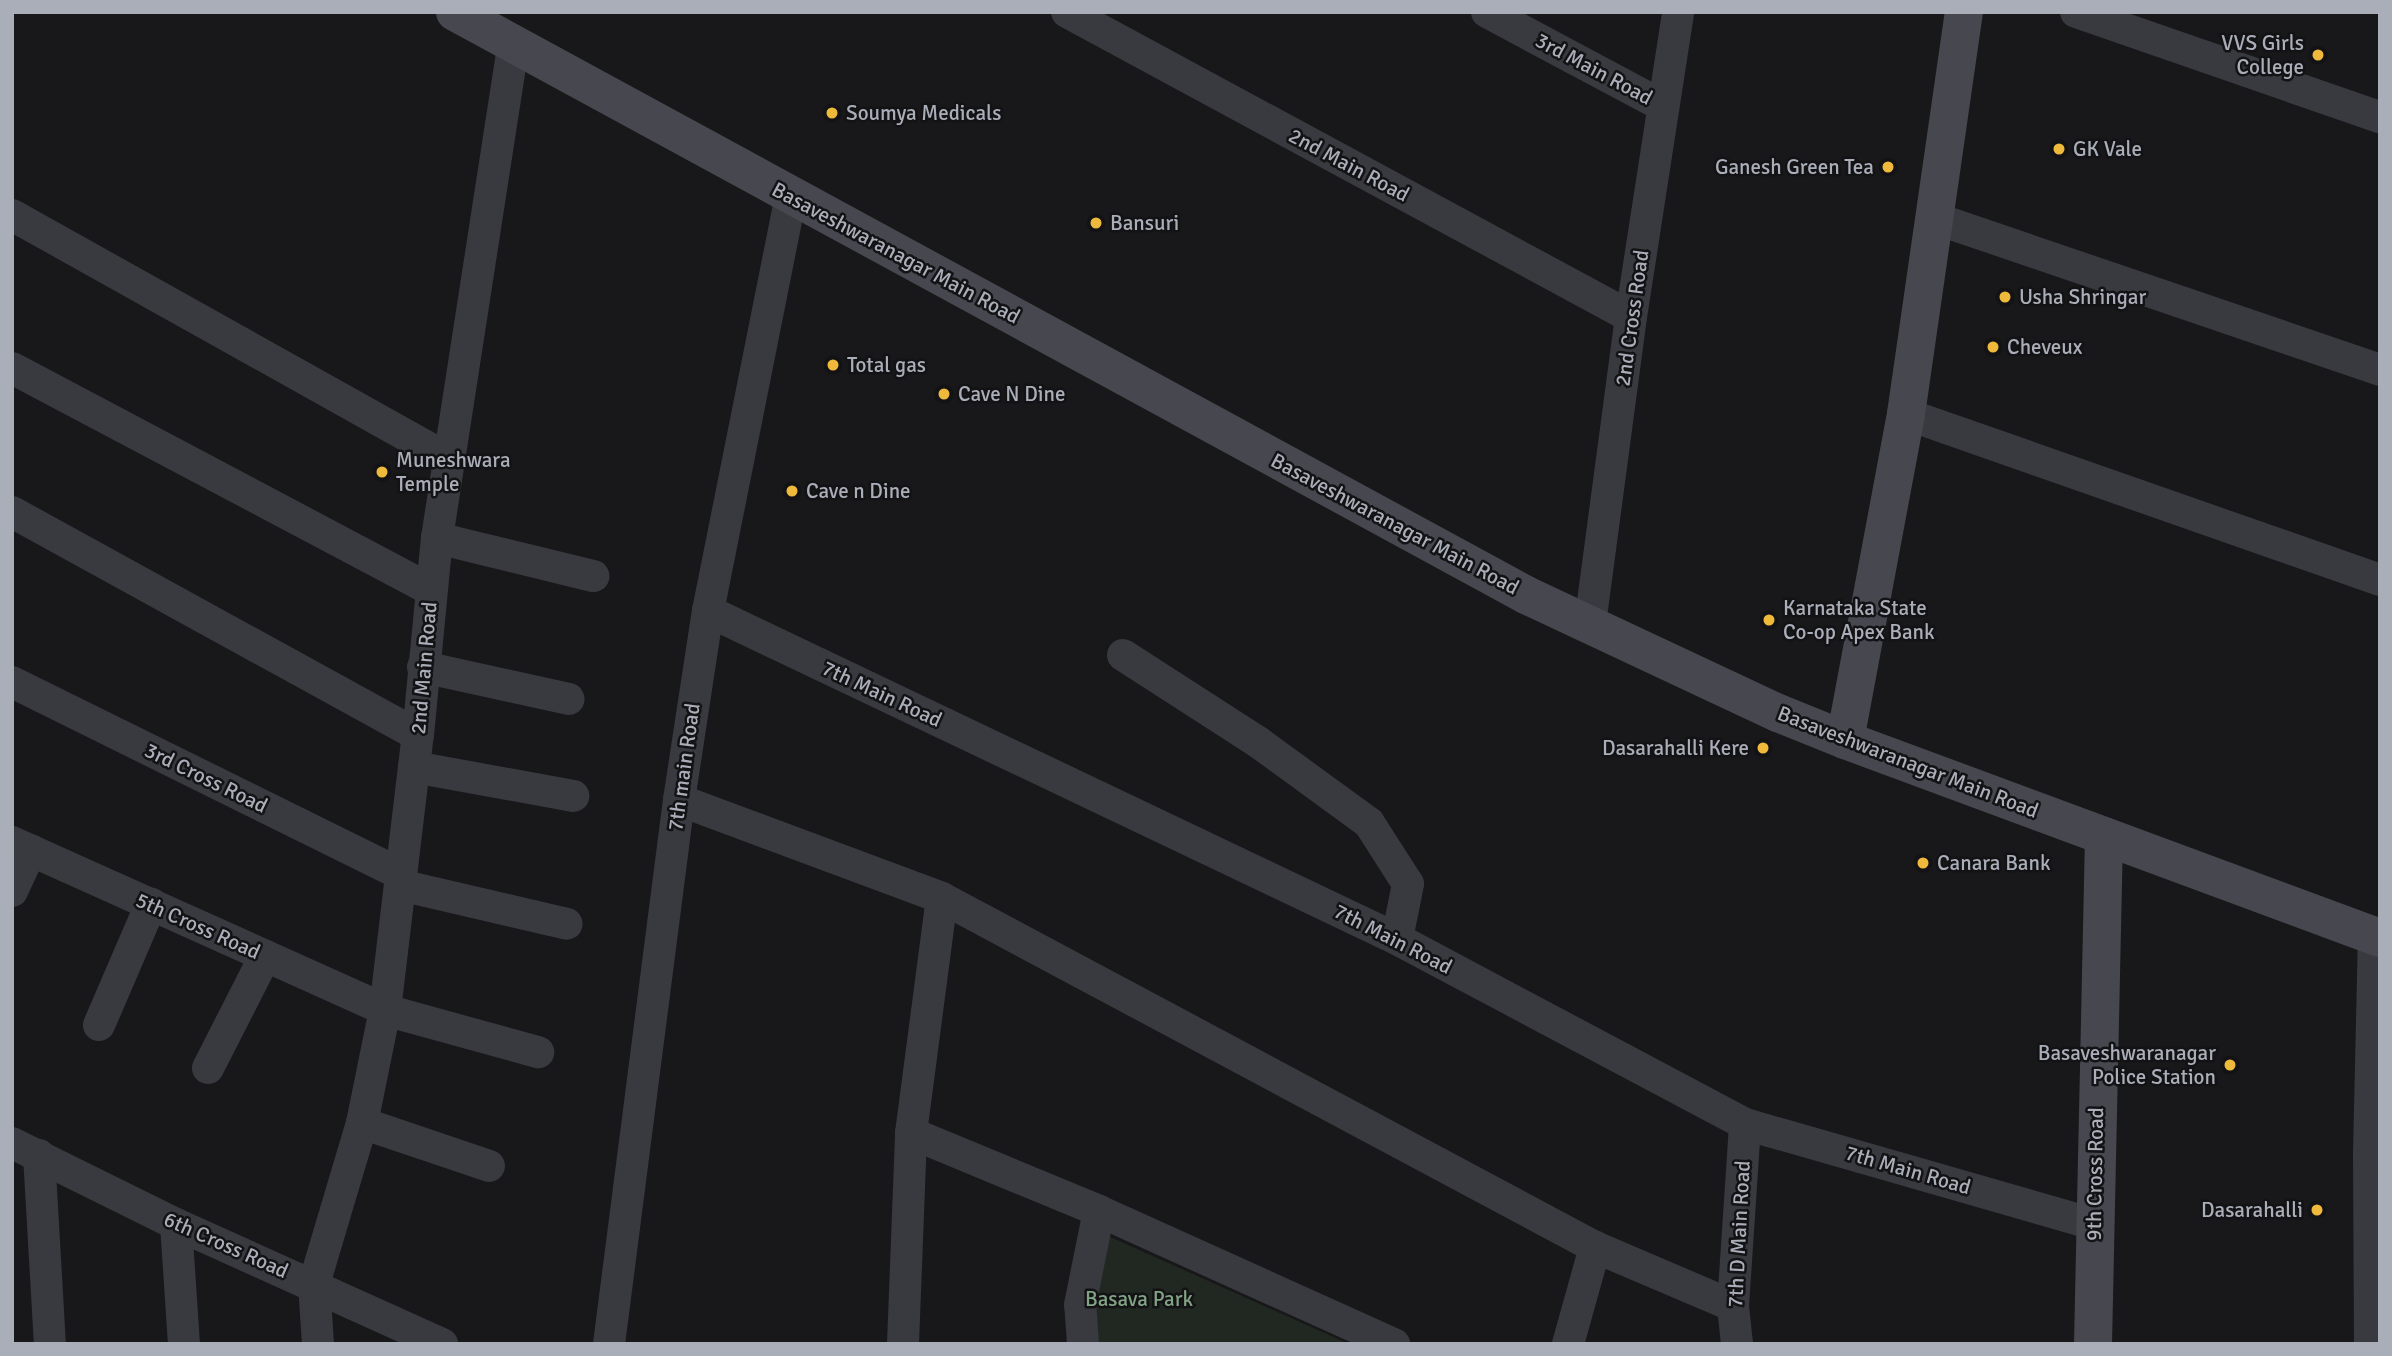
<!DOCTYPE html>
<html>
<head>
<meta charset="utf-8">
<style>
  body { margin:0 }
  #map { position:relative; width:2392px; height:1356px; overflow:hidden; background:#18181a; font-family:Signika,sans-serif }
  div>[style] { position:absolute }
  .green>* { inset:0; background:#202821 }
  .street>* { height:32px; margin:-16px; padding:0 16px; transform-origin:16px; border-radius:16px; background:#393a3f }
  .secondary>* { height:38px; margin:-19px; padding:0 19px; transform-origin:19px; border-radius:19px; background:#47484f }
  .dots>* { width:19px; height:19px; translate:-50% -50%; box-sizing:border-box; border:4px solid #131315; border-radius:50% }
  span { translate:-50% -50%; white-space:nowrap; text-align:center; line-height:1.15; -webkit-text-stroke:5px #131315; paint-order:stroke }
  .poi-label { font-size:21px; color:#aaaeb9 }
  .right { translate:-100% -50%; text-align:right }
  .left { translate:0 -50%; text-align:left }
  .street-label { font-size:21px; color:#aaaeb9 }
  .park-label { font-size:21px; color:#82a485 }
  .frame { position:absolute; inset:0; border:14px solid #aaaeb9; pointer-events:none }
</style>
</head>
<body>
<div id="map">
  <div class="green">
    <i style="clip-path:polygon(1108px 1236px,1349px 1344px,1093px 1344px,1089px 1305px)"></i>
  </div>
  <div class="street">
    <i style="left:1067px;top:12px;width:641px;rotate:28.4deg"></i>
    <i style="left:1487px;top:12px;width:200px;rotate:28.1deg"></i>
    <i style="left:2076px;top:12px;width:322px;rotate:19.1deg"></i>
    <i style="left:12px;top:215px;width:500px;rotate:29.2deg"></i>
    <i style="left:1937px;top:219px;width:468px;rotate:18.8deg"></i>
    <i style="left:12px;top:368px;width:474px;rotate:27.9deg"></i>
    <i style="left:1906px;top:414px;width:502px;rotate:19.3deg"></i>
    <i style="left:12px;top:512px;width:463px;rotate:28.8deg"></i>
    <i style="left:437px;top:538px;width:161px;rotate:13.7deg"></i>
    <i style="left:708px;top:611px;width:763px;rotate:25.46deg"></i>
    <i style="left:1397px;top:939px;width:394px;rotate:28deg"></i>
    <i style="left:1745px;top:1124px;width:363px;rotate:16deg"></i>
    <i style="left:1590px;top:624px;width:310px;rotate:-82.4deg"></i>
    <i style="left:1631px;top:317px;width:309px;rotate:-81.2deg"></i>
    <i style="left:1123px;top:655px;width:161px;rotate:32.8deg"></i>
    <i style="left:1258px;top:742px;width:137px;rotate:36.1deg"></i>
    <i style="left:1369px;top:823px;width:72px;rotate:57.4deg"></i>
    <i style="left:1408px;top:884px;width:56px;rotate:101.3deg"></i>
    <i style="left:423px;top:667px;width:149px;rotate:12.4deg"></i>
    <i style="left:12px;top:682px;width:433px;rotate:26.3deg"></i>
    <i style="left:414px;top:767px;width:162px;rotate:10.3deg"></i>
    <i style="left:679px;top:800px;width:281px;rotate:20.4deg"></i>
    <i style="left:942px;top:898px;width:740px;rotate:28.12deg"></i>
    <i style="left:1595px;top:1247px;width:150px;rotate:23.1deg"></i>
    <i style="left:12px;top:842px;width:409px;rotate:24.2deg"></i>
    <i style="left:385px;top:1010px;width:159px;rotate:15.4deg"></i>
    <i style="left:400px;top:885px;width:171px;rotate:13.1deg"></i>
    <i style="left:12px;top:891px;width:45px;rotate:-65.1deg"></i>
    <i style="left:99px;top:1025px;width:132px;rotate:-66.7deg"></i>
    <i style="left:208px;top:1068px;width:126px;rotate:-63deg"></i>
    <i style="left:362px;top:1123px;width:134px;rotate:18.7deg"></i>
    <i style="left:911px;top:1133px;width:204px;rotate:22.5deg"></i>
    <i style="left:1099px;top:1211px;width:324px;rotate:24.3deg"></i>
    <i style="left:12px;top:1143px;width:183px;rotate:26.3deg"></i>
    <i style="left:176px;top:1224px;width:292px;rotate:24.3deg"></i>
    <i style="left:39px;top:1155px;width:189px;rotate:86.7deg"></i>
    <i style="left:176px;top:1224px;width:120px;rotate:86.2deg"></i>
    <i style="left:318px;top:1344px;width:60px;rotate:-93.8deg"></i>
    <i style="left:314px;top:1284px;width:168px;rotate:-73.4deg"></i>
    <i style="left:362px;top:1123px;width:115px;rotate:-78.5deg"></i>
    <i style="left:385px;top:1010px;width:277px;rotate:-83.2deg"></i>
    <i style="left:418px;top:735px;width:198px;rotate:-84.5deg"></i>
    <i style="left:437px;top:538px;width:498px;rotate:-81.2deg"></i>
    <i style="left:609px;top:1344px;width:548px;rotate:-82.67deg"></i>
    <i style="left:679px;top:800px;width:191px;rotate:-81.3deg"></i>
    <i style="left:708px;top:611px;width:423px;rotate:-78.7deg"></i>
    <i style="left:903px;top:1344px;width:211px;rotate:-87.8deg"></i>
    <i style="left:911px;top:1133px;width:237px;rotate:-82.5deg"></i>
    <i style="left:1083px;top:1344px;width:39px;rotate:-94deg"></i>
    <i style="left:1080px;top:1305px;width:96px;rotate:-78.6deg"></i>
    <i style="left:1568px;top:1344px;width:101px;rotate:-74.4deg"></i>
    <i style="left:1737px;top:1344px;width:38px;rotate:-96deg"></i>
    <i style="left:1733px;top:1306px;width:182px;rotate:-86.2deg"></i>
    <i style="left:2370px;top:1344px;width:191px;rotate:-90.3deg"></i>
    <i style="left:2369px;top:1153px;width:218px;rotate:-88.7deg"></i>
  </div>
  <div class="secondary">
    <i style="left:455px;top:12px;width:1219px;rotate:28.56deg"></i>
    <i style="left:1526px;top:595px;width:278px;rotate:25.1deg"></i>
    <i style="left:1778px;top:713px;width:72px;rotate:21.9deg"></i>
    <i style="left:1845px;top:740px;width:570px;rotate:20.31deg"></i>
    <i style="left:1845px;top:740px;width:332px;rotate:-79.4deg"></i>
    <i style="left:1906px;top:414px;width:406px;rotate:-81.8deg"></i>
    <i style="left:2093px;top:1344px;width:508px;rotate:-88.76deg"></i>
  </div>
  <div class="dots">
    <i style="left:2318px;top:55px;background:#efb93b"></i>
    <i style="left:832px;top:113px;background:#efb93b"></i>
    <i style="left:2059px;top:149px;background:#efb93b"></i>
    <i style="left:1888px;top:167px;background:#efb93b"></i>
    <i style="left:1096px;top:223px;background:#efb93b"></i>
    <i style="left:2005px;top:297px;background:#efb93b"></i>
    <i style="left:1993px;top:347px;background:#efb93b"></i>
    <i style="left:833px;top:365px;background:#efb93b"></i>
    <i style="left:944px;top:394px;background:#efb93b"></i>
    <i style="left:382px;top:472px;background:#efb93b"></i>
    <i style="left:792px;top:491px;background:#efb93b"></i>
    <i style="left:1769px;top:620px;background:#efb93b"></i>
    <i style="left:1763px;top:748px;background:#efb93b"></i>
    <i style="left:1923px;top:863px;background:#efb93b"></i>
    <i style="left:2230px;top:1065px;background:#efb93b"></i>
    <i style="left:2317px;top:1210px;background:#efb93b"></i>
  </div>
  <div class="poi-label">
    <span class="right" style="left:2304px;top:55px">VVS Girls<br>College</span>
    <span class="left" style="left:846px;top:113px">Soumya Medicals</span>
    <span class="left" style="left:2073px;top:149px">GK Vale</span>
    <span class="right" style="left:1874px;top:167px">Ganesh Green Tea</span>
    <span class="left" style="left:1110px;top:223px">Bansuri</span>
    <span class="left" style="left:2019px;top:297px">Usha Shringar</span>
    <span class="left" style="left:2007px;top:347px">Cheveux</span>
    <span class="left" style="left:847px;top:365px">Total gas</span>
    <span class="left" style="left:958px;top:394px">Cave N Dine</span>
    <span class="left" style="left:396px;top:472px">Muneshwara<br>Temple</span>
    <span class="left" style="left:806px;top:491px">Cave n Dine</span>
    <span class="left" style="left:1783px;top:620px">Karnataka State<br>Co-op Apex Bank</span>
    <span class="right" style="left:1749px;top:748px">Dasarahalli Kere</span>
    <span class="left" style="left:1937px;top:863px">Canara Bank</span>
    <span class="right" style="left:2216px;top:1065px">Basaveshwaranagar<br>Police Station</span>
    <span class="right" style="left:2303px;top:1210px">Dasarahalli</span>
  </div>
  <div class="street-label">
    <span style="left:1594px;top:69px;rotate:28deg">3rd Main Road</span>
    <span style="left:1349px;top:165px;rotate:28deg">2nd Main Road</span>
    <span style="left:896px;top:253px;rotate:28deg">Basaveshwaranagar Main Road</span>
    <span style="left:1632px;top:318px;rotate:-82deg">2nd Cross Road</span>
    <span style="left:1395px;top:524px;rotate:28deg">Basaveshwaranagar Main Road</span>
    <span style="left:424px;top:668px;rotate:-85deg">2nd Main Road</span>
    <span style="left:882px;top:694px;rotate:25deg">7th Main Road</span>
    <span style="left:1908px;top:762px;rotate:21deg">Basaveshwaranagar Main Road</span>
    <span style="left:684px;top:767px;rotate:-82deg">7th main Road</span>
    <span style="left:206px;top:778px;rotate:26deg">3rd Cross Road</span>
    <span style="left:198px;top:926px;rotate:24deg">5th Cross Road</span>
    <span style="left:1393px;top:939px;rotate:27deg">7th Main Road</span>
    <span style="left:1908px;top:1170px;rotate:16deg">7th Main Road</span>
    <span style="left:2095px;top:1174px;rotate:-89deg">9th Cross Road</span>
    <span style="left:1739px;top:1234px;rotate:-87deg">7th D Main Road</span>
    <span style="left:226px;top:1245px;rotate:24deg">6th Cross Road</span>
  </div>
  <div class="park-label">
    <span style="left:1139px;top:1299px">Basava Park</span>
  </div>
  <div class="frame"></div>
</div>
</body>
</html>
